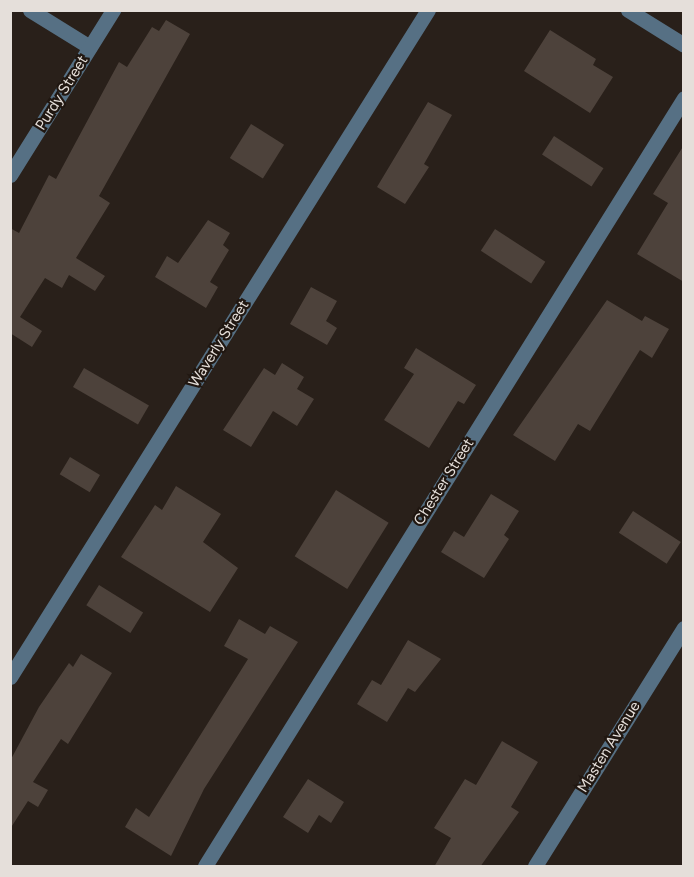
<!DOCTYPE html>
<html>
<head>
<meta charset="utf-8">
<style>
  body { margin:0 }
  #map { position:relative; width:694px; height:877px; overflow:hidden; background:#29201a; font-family:Figtree,sans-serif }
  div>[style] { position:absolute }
  .building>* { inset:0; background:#4d423b; transform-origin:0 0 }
  .minor>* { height:15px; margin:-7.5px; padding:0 7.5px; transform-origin:7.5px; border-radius:7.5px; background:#567084 }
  span { translate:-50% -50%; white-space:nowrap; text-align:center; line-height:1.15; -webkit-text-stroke:4.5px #201711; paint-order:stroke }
  .street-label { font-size:15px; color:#e5dfda }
  .frame { position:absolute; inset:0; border:12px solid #e5dfda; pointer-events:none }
</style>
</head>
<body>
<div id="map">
  <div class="building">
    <i style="clip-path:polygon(166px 20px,190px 34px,99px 196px,110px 203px,76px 258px,105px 276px,95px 291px,69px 275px,62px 288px,45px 278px,20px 317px,42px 331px,32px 347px,10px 333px,10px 228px,19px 233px,49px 175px,56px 179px,119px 62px,127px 67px,152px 27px,159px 31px)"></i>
    <i style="clip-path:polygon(550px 30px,596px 59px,593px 65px,613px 77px,590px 113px,524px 71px)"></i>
    <i style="clip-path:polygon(428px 102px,452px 115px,424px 164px,429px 167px,405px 204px,377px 187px)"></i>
    <i style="left:251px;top:124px;width:39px;height:40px;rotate:32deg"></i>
    <i style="left:554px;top:136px;width:59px;height:22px;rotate:33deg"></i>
    <i style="clip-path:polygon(684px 145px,684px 282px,637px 254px,668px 203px,653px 194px)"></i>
    <i style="clip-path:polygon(208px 220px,230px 233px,223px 245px,229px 250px,210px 282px,218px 287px,206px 308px,155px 277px,167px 256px,178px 263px)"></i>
    <i style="left:495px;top:229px;width:60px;height:26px;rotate:33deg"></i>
    <i style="clip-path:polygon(311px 287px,337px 301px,326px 321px,337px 328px,327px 345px,290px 324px)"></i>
    <i style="clip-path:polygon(607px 300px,642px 321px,645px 316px,669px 329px,652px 358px,640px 350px,590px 431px,578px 424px,555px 461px,513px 435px)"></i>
    <i style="clip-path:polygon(416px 348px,476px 385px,464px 404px,458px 401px,429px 448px,384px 420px,414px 374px,404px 368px)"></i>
    <i style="clip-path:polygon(282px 363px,304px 377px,297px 389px,314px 399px,297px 426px,273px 411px,251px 447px,223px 430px,264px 368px,275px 375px)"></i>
    <i style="left:84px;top:368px;width:75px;height:22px;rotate:30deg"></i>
    <i style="left:70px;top:457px;width:35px;height:20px;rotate:31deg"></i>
    <i style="clip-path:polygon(176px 486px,221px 514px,203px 542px,238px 568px,210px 612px,121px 557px,155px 505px,162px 510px)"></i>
    <i style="left:336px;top:490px;width:62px;height:78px;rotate:32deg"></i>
    <i style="clip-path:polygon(491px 494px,519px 511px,504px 535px,509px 539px,484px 578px,441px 552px,454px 531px,464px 537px)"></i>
    <i style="left:633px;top:511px;width:57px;height:26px;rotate:33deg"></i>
    <i style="left:99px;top:585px;width:52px;height:24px;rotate:32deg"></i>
    <i style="clip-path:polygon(239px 619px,265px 634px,270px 626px,298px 642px,204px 789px,171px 856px,125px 827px,136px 808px,149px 817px,248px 659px,224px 646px)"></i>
    <i style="clip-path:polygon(408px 640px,441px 659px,415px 692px,408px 688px,387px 722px,357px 704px,372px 680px,381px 685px)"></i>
    <i style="clip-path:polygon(81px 654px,112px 673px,68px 744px,61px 739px,33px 782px,48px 790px,38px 807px,28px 801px,10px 829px,10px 761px,39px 707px,69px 663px,73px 667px)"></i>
    <i style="clip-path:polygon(502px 741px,538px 762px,511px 807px,519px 812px,480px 867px,434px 867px,451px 838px,434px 828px,465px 779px,476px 785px)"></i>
    <i style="clip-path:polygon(308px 779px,344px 802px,331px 823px,319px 815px,308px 833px,283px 817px)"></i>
  </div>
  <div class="minor">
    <i style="left:30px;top:10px;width:70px;rotate:31.7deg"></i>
    <i style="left:628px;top:10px;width:66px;rotate:32deg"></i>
    <i style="left:10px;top:175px;width:195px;rotate:-58deg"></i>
    <i style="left:10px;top:677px;width:787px;rotate:-57.93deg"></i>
    <i style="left:205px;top:866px;width:905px;rotate:-58.05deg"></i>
    <i style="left:535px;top:866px;width:281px;rotate:-58deg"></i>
  </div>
  <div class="street-label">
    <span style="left:62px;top:93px;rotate:-58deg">Purdy Street</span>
    <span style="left:219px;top:344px;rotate:-58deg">Waverly Street</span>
    <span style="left:444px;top:482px;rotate:-58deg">Chester Street</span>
    <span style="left:609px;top:747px;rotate:-58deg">Masten Avenue</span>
  </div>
  <div class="frame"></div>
</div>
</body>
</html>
